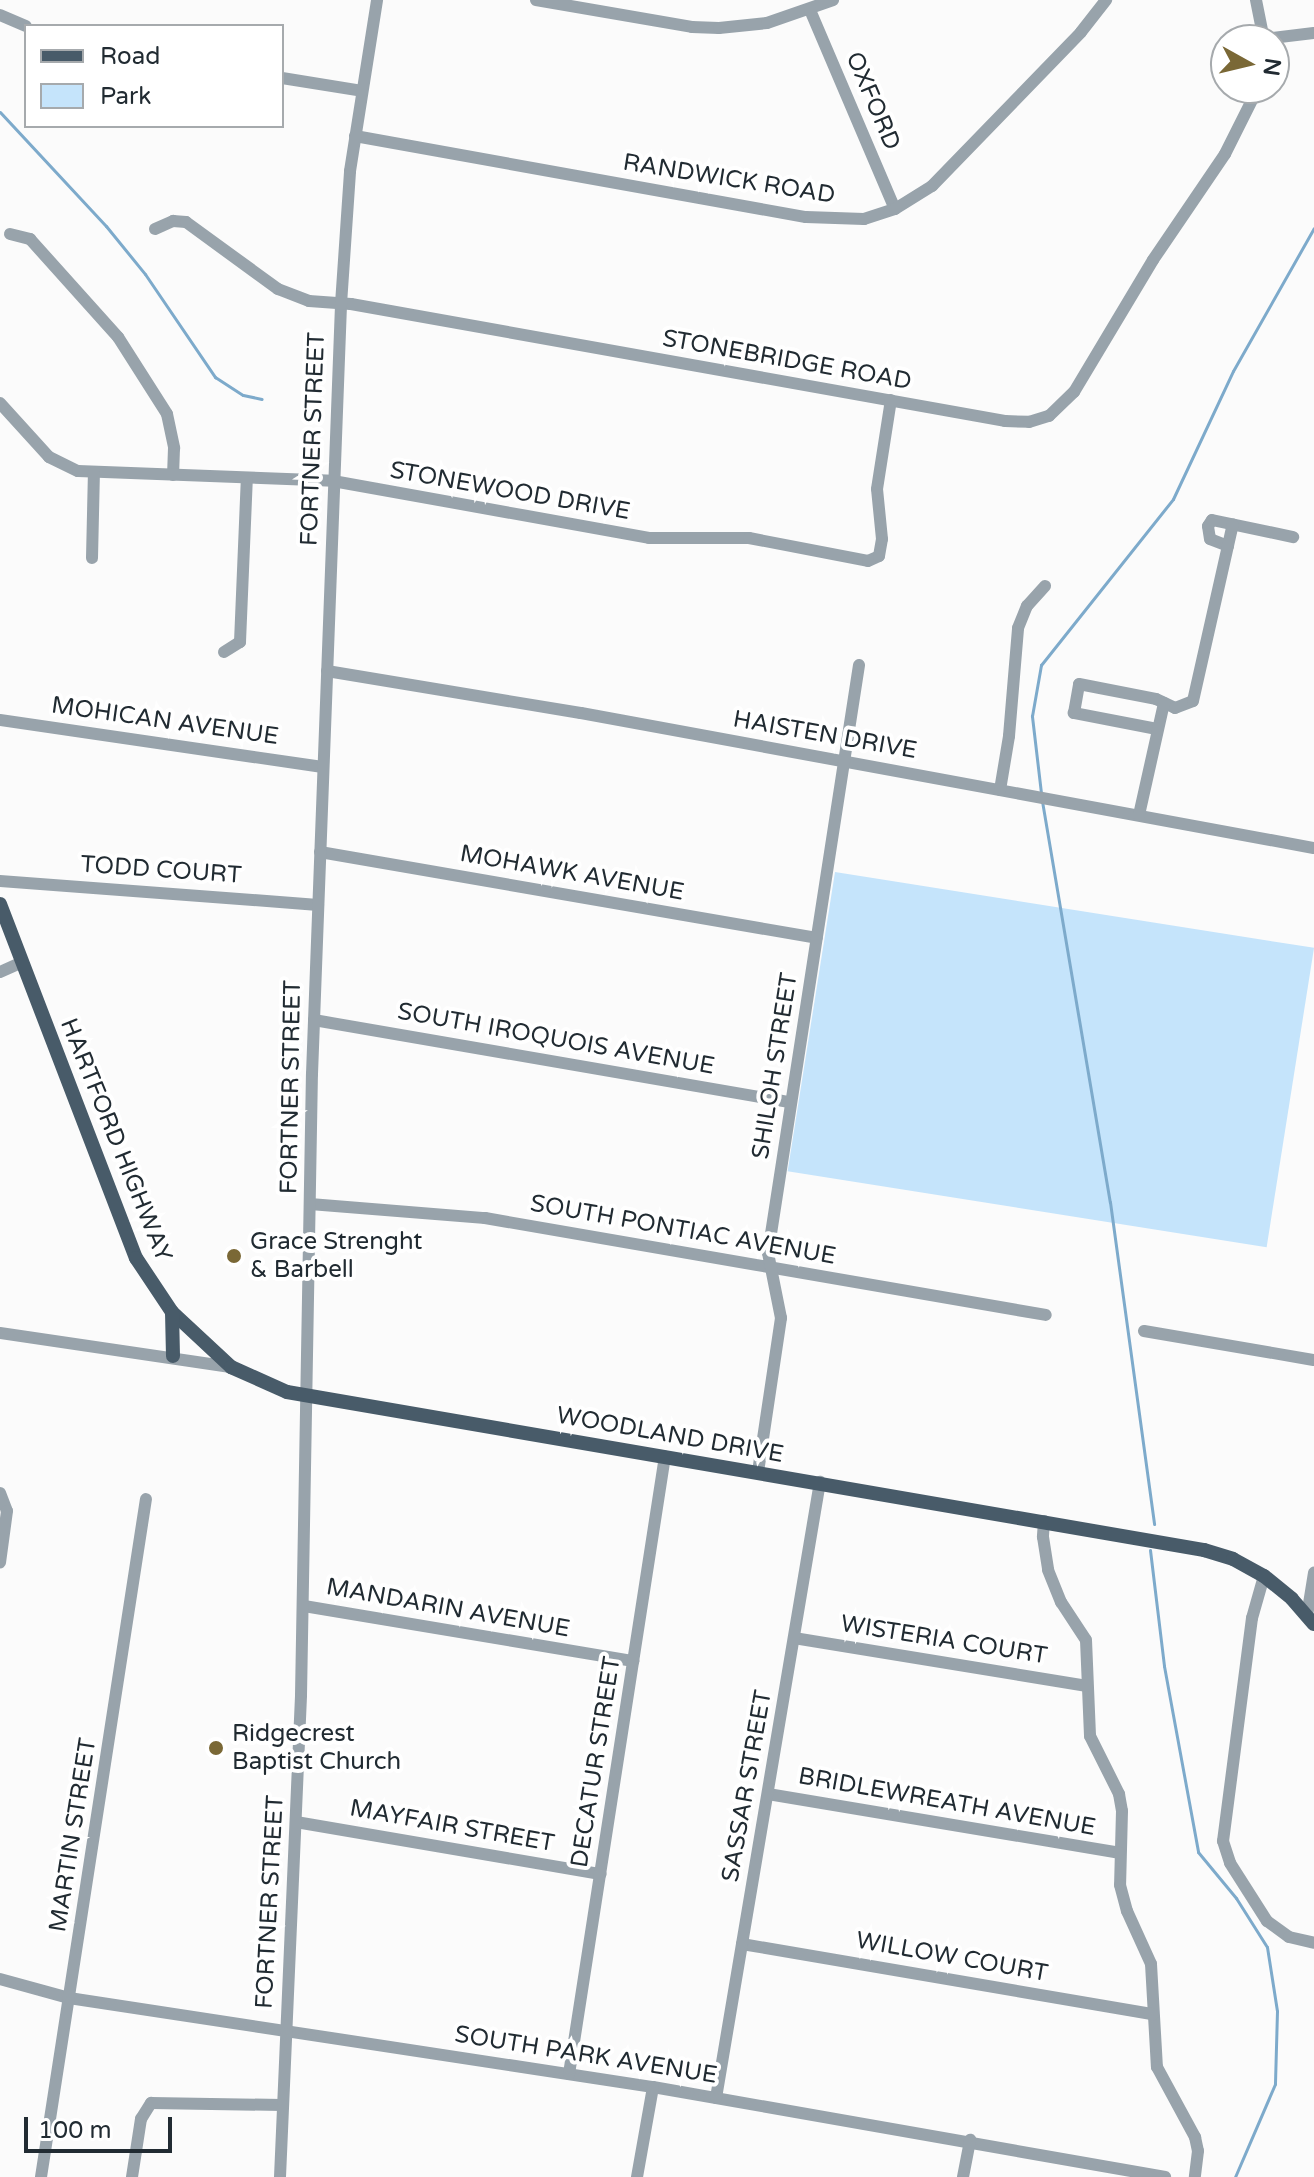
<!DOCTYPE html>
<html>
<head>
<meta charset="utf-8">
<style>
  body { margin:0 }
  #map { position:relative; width:1314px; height:2177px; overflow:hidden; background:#fbfbfb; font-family:"Varela Round",sans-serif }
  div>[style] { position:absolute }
  .green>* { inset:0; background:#c5e4fb; transform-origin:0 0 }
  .stream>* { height:3px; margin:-1.5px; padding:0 1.5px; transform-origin:1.5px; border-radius:1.5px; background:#7daacb }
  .minor>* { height:12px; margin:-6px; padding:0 6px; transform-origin:6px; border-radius:6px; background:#98a3ab }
  .major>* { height:14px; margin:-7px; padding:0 7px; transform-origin:7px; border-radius:7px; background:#485b69 }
  .dots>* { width:22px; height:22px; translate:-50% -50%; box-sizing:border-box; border:4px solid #fff; border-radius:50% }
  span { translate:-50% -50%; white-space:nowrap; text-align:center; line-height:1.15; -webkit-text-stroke:8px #fff; paint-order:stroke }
  .street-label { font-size:24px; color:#212b32 }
  .poi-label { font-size:24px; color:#212b32 }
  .left { translate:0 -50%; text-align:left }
  .legend { position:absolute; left:24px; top:24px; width:260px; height:104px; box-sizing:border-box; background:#fff; border:2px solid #a6aaad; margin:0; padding:10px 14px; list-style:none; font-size:24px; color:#212b32 }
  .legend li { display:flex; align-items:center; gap:16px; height:40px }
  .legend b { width:40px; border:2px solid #a6aaad }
  .north { position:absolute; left:1210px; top:24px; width:80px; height:80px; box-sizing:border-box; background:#fff; border:2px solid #a6aaad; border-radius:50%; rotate:98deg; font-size:22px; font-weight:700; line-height:32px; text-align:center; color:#212b32 }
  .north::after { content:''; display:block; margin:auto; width:28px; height:36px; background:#7a6836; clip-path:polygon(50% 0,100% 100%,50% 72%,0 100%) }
  .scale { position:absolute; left:24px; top:2117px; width:148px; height:36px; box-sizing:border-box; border:4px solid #212b32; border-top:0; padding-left:10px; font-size:24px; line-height:28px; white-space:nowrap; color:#212b32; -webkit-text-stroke:6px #fff; paint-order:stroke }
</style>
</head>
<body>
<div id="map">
  <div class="green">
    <i style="left:835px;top:872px;width:485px;height:303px;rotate:9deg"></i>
  </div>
  <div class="stream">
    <i style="left:0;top:112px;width:156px;rotate:47.1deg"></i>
    <i style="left:106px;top:226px;width:62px;rotate:50.9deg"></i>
    <i style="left:145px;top:274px;width:125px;rotate:55.8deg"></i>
    <i style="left:215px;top:377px;width:33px;rotate:33deg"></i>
    <i style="left:243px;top:395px;width:19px;rotate:12deg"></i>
    <i style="left:1041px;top:793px;width:78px;rotate:-96.7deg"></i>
    <i style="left:1032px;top:716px;width:52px;rotate:-80deg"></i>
    <i style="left:1041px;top:665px;width:212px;rotate:-51.5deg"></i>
    <i style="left:1173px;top:499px;width:141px;rotate:-64.9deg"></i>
    <i style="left:1233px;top:371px;width:164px;rotate:-60.5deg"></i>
    <i style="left:1042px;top:801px;width:407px;rotate:80.4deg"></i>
    <i style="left:1110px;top:1202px;width:325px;rotate:82.2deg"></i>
    <i style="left:1150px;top:1550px;width:117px;rotate:83.1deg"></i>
    <i style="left:1164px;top:1666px;width:189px;rotate:79.6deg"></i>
    <i style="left:1198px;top:1852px;width:60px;rotate:50.4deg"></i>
    <i style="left:1236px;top:1898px;width:58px;rotate:57.7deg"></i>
    <i style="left:1267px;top:1947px;width:65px;rotate:81.1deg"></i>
    <i style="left:1277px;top:2011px;width:73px;rotate:91.6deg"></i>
    <i style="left:1275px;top:2084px;width:101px;rotate:113.3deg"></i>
  </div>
  <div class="minor">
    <i style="left:536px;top:0;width:158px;rotate:9.8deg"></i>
    <i style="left:692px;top:27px;width:27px;rotate:2deg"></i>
    <i style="left:719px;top:28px;width:48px;rotate:-5.9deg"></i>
    <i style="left:767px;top:23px;width:70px;rotate:-19.2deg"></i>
    <i style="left:1256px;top:0;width:41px;rotate:78.7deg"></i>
    <i style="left:810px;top:10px;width:216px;rotate:66.9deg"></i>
    <i style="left:0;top:15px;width:28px;rotate:23deg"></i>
    <i style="left:1264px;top:39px;width:50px;rotate:-6.8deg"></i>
    <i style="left:282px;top:78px;width:81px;rotate:9.2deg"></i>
    <i style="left:355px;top:136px;width:458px;rotate:10.2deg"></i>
    <i style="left:806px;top:217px;width:58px;rotate:2deg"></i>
    <i style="left:864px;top:219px;width:33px;rotate:-18deg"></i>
    <i style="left:895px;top:209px;width:44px;rotate:-31.9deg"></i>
    <i style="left:932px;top:186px;width:214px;rotate:-45.9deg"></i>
    <i style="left:1081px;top:32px;width:41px;rotate:-52deg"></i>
    <i style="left:155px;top:229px;width:20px;rotate:-24deg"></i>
    <i style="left:173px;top:221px;width:13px;rotate:4deg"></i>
    <i style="left:186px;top:222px;width:114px;rotate:36.1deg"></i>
    <i style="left:278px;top:289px;width:33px;rotate:21deg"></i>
    <i style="left:309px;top:301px;width:42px;rotate:4.1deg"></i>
    <i style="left:351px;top:304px;width:664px;rotate:10.14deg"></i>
    <i style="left:1005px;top:421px;width:24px;rotate:2deg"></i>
    <i style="left:1029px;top:422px;width:21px;rotate:-17deg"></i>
    <i style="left:1049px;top:416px;width:35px;rotate:-44deg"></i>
    <i style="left:1074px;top:392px;width:154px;rotate:-59.1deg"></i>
    <i style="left:1153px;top:260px;width:128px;rotate:-55.8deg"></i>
    <i style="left:1225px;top:154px;width:74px;rotate:-63.4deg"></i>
    <i style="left:10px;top:234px;width:21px;rotate:14deg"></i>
    <i style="left:30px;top:239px;width:132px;rotate:48.1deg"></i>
    <i style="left:118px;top:337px;width:91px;rotate:57.5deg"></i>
    <i style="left:167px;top:414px;width:35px;rotate:78deg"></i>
    <i style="left:174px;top:448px;width:27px;rotate:92deg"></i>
    <i style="left:0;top:403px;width:73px;rotate:47.8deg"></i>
    <i style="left:49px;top:457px;width:32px;rotate:26deg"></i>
    <i style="left:78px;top:471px;width:255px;rotate:2.2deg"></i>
    <i style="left:333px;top:481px;width:321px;rotate:10.2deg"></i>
    <i style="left:649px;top:538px;width:100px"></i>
    <i style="left:749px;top:538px;width:121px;rotate:10.9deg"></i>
    <i style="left:868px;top:561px;width:12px;rotate:-24deg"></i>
    <i style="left:879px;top:556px;width:17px;rotate:-80deg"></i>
    <i style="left:882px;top:539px;width:50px;rotate:-95.7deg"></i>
    <i style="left:877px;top:489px;width:90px;rotate:-81.1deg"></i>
    <i style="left:1228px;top:546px;width:19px;rotate:-159deg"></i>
    <i style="left:1210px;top:539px;width:13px;rotate:-99deg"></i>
    <i style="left:1208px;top:526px;width:7px;rotate:-56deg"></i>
    <i style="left:1212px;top:520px;width:83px;rotate:11.9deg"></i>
    <i style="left:92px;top:558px;width:86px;rotate:-88.7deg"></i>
    <i style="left:224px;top:652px;width:19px;rotate:-32deg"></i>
    <i style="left:240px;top:642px;width:164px;rotate:-87.6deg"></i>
    <i style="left:327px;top:671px;width:257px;rotate:9.4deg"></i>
    <i style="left:581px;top:713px;width:745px;rotate:10.44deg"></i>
    <i style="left:0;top:720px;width:326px;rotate:8.3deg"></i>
    <i style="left:1157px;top:729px;width:85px;rotate:-169.1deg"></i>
    <i style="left:1074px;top:713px;width:29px;rotate:-80deg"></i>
    <i style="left:1079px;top:684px;width:78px;rotate:11deg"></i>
    <i style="left:1156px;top:699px;width:21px;rotate:25deg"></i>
    <i style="left:1175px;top:708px;width:19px;rotate:-21deg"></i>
    <i style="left:1193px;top:701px;width:181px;rotate:-77.3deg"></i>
    <i style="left:1000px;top:790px;width:55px;rotate:-80.5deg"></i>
    <i style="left:1009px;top:736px;width:108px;rotate:-85.2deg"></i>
    <i style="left:1018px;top:628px;width:24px;rotate:-68deg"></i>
    <i style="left:1027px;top:606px;width:27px;rotate:-48deg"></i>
    <i style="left:1139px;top:815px;width:115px;rotate:-77.4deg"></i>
    <i style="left:320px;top:852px;width:504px;rotate:9.82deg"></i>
    <i style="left:0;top:881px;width:319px;rotate:4.3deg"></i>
    <i style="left:0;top:972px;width:24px;rotate:-24deg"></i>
    <i style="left:314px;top:1020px;width:484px;rotate:9.8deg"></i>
    <i style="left:310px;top:1204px;width:176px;rotate:4.6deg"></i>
    <i style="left:485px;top:1218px;width:569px;rotate:9.81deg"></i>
    <i style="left:1144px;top:1331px;width:172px;rotate:9.7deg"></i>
    <i style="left:0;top:1333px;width:233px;rotate:8.4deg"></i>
    <i style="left:758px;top:1472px;width:156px;rotate:-81.5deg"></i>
    <i style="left:781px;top:1318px;width:66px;rotate:-101.3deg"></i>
    <i style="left:768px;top:1253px;width:595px;rotate:-81.2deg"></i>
    <i style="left:0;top:1493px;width:19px;rotate:69deg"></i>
    <i style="left:7px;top:1511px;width:52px;rotate:97.7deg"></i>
    <i style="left:1044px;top:1521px;width:16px;rotate:94deg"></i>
    <i style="left:1043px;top:1537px;width:33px;rotate:81deg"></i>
    <i style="left:1048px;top:1570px;width:35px;rotate:68deg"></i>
    <i style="left:1061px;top:1602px;width:45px;rotate:56.7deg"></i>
    <i style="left:1086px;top:1640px;width:96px;rotate:87.6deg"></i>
    <i style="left:1090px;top:1736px;width:65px;rotate:63.4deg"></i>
    <i style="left:1119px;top:1794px;width:17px;rotate:80deg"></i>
    <i style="left:1122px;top:1811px;width:74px;rotate:91.5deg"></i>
    <i style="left:1120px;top:1885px;width:27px;rotate:75deg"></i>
    <i style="left:1127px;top:1911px;width:58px;rotate:65.6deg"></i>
    <i style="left:1151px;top:1964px;width:103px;rotate:86.7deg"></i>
    <i style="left:1157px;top:2067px;width:80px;rotate:61.5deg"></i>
    <i style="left:1195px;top:2137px;width:14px;rotate:78deg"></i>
    <i style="left:1198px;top:2151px;width:26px;rotate:97deg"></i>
    <i style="left:1264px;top:1576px;width:44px;rotate:105.9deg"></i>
    <i style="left:1252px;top:1618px;width:225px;rotate:97.4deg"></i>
    <i style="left:1223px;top:1841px;width:23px;rotate:72deg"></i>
    <i style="left:1230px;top:1863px;width:69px;rotate:57.5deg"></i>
    <i style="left:1267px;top:1921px;width:27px;rotate:36deg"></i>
    <i style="left:1289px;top:1937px;width:26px;rotate:13deg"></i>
    <i style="left:304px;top:1606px;width:334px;rotate:9.5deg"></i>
    <i style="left:1307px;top:1616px;width:44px;rotate:-80.8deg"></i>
    <i style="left:794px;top:1638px;width:297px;rotate:9.3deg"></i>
    <i style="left:768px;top:1794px;width:356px;rotate:9.5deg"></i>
    <i style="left:296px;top:1822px;width:309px;rotate:9.7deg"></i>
    <i style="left:742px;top:1944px;width:417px;rotate:9.7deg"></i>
    <i style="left:0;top:1979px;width:72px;rotate:15.4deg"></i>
    <i style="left:69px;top:1998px;width:591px;rotate:8.67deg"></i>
    <i style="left:653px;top:2087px;width:520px;rotate:9.97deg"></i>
    <i style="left:569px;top:2074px;width:625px;rotate:-81.17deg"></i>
    <i style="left:716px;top:2098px;width:625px;rotate:-80.42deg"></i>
    <i style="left:41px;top:2177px;width:686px;rotate:-81.2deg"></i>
    <i style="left:132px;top:2177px;width:59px;rotate:-81.2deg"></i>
    <i style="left:141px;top:2119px;width:19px;rotate:-58deg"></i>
    <i style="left:151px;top:2103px;width:131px;rotate:0.9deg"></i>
    <i style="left:280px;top:2177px;width:482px;rotate:-87.5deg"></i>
    <i style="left:301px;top:1695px;width:621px;rotate:-88.99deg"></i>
    <i style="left:312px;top:1074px;width:771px;rotate:-87.84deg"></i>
    <i style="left:341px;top:304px;width:133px;rotate:-86.1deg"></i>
    <i style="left:350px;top:171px;width:173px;rotate:-81deg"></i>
    <i style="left:637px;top:2177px;width:91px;rotate:-79.9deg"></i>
    <i style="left:963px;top:2177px;width:38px;rotate:-79deg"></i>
  </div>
  <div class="major">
    <i style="left:0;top:904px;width:379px;rotate:69deg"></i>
    <i style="left:136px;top:1258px;width:65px;rotate:56.3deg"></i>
    <i style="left:172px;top:1312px;width:81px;rotate:43deg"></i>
    <i style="left:231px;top:1367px;width:61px;rotate:24.1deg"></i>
    <i style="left:287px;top:1392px;width:931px;rotate:9.78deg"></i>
    <i style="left:1204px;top:1550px;width:30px;rotate:17deg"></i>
    <i style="left:1233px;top:1559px;width:35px;rotate:29deg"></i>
    <i style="left:1264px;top:1576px;width:36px;rotate:39deg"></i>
    <i style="left:1292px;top:1599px;width:33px;rotate:49deg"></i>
    <i style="left:172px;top:1312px;width:44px;rotate:88.7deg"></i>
  </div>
  <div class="dots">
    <i style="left:234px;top:1256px;background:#7a6836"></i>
    <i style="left:216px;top:1748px;background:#7a6836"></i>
  </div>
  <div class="street-label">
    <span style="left:873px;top:101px;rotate:67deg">OXFORD</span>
    <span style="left:729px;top:179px;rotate:9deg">RANDWICK ROAD</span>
    <span style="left:787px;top:360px;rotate:10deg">STONEBRIDGE ROAD</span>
    <span style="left:313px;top:439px;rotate:-88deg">FORTNER STREET</span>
    <span style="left:510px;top:491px;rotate:10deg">STONEWOOD DRIVE</span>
    <span style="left:165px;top:721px;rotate:8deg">MOHICAN AVENUE</span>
    <span style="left:825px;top:735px;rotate:10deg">HAISTEN DRIVE</span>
    <span style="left:161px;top:870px;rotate:4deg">TODD COURT</span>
    <span style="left:572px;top:873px;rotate:10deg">MOHAWK AVENUE</span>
    <span style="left:556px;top:1039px;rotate:10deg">SOUTH IROQUOIS AVENUE</span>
    <span style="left:775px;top:1066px;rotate:-81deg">SHILOH STREET</span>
    <span style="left:291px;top:1087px;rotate:-89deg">FORTNER STREET</span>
    <span style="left:116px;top:1140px;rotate:68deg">HARTFORD HIGHWAY</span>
    <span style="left:683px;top:1230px;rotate:10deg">SOUTH PONTIAC AVENUE</span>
    <span style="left:670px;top:1435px;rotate:10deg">WOODLAND DRIVE</span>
    <span style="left:448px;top:1608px;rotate:10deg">MANDARIN AVENUE</span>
    <span style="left:944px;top:1640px;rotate:9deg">WISTERIA COURT</span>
    <span style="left:596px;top:1762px;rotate:-81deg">DECATUR STREET</span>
    <span style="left:747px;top:1786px;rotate:-80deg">SASSAR STREET</span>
    <span style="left:947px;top:1802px;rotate:10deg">BRIDLEWREATH AVENUE</span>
    <span style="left:452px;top:1826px;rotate:10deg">MAYFAIR STREET</span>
    <span style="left:73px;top:1835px;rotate:-81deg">MARTIN STREET</span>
    <span style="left:270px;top:1902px;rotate:-87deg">FORTNER STREET</span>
    <span style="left:952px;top:1957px;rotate:10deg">WILLOW COURT</span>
    <span style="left:586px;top:2055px;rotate:9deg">SOUTH PARK AVENUE</span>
  </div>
  <div class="poi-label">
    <span class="left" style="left:250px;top:1256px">Grace Strenght<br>&amp; Barbell</span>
    <span class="left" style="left:232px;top:1748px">Ridgecrest<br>Baptist Church</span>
  </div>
  <ul class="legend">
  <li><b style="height:10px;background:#485b69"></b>Road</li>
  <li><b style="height:22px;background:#c5e4fb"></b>Park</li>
  </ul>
  <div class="north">N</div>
  <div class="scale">100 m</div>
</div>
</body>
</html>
